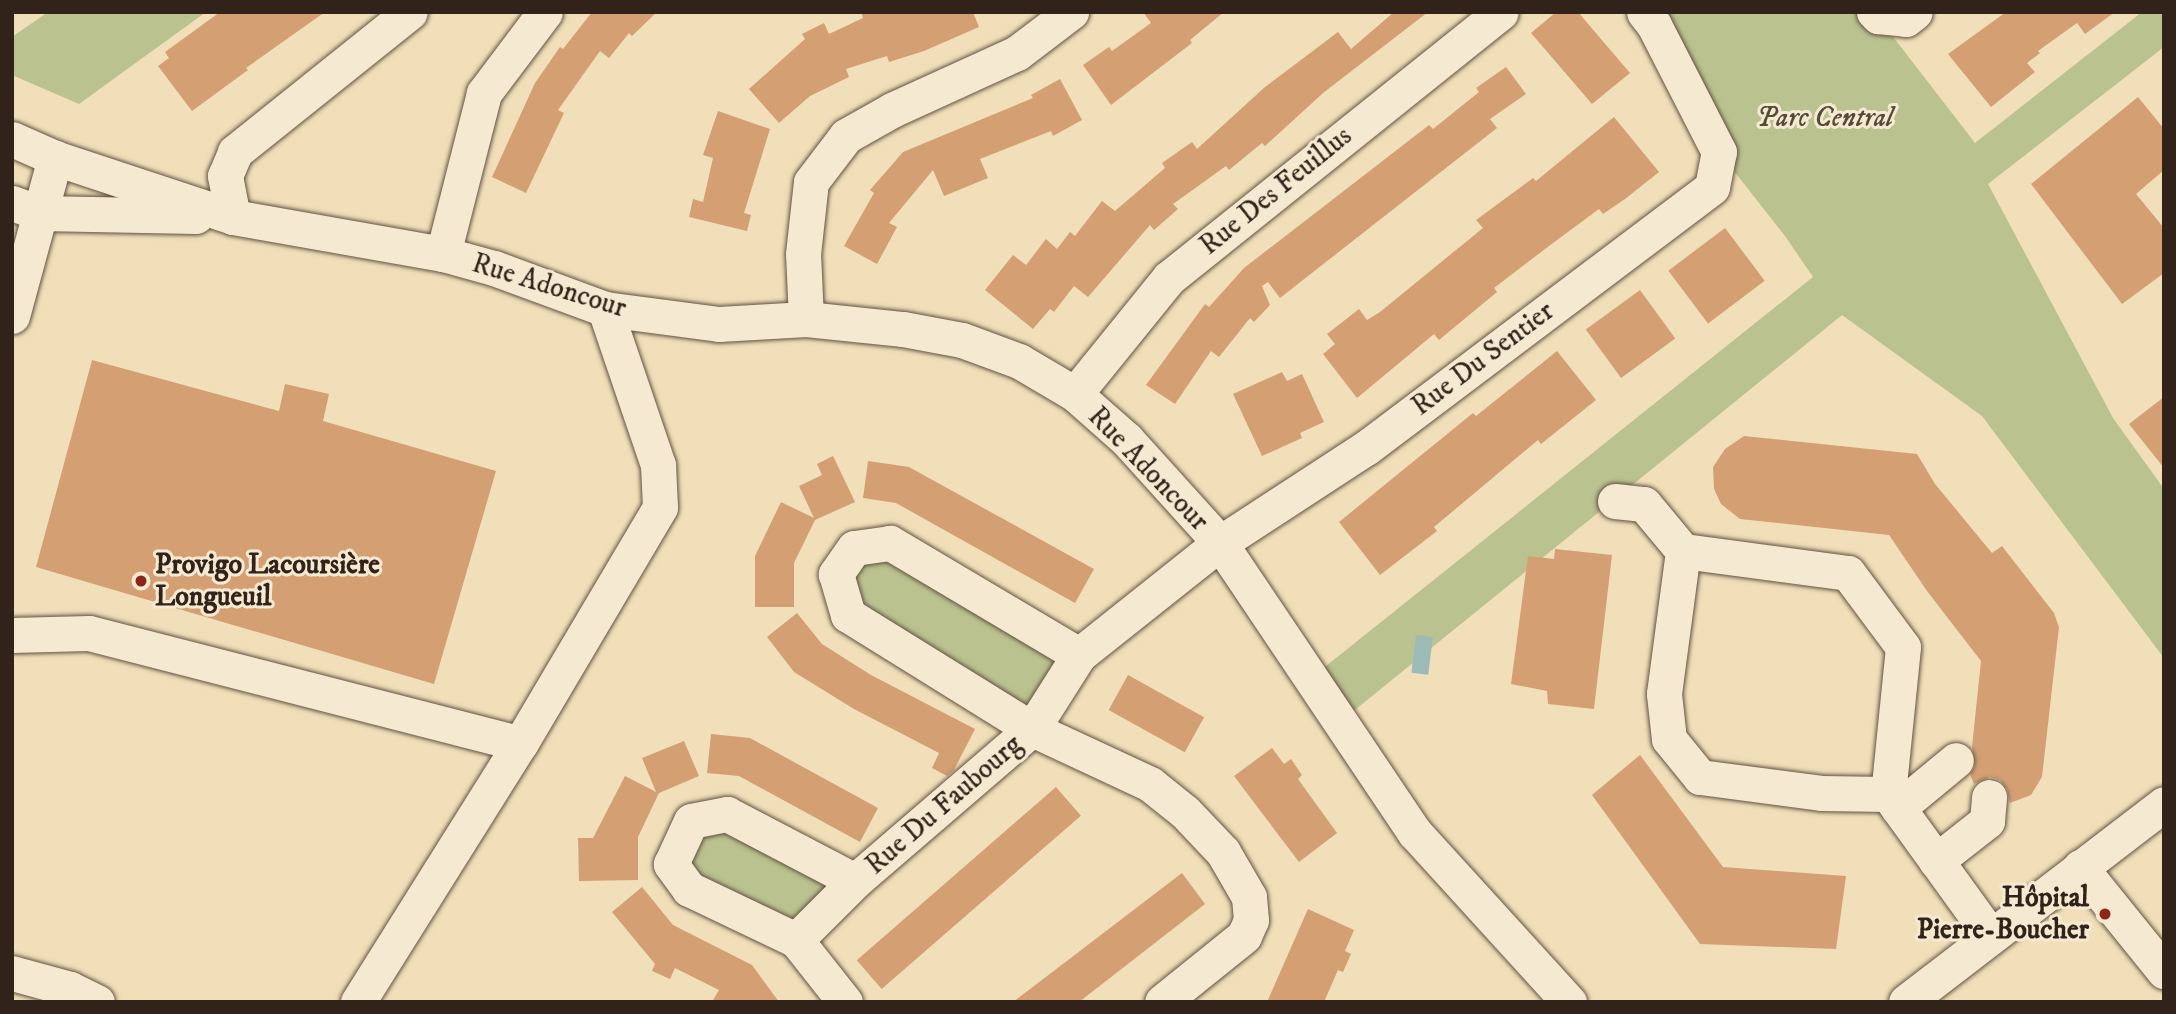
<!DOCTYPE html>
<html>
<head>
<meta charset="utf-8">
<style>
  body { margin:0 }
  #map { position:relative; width:2176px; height:1014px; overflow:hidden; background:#f0dfb8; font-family:"IM FELL DW Pica",serif }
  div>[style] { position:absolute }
  .green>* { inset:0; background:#bac28f }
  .water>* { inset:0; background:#9cbbb7; transform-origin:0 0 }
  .building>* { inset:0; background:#d59f74; transform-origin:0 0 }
  .roads { filter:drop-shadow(0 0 2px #625242) drop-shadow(0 0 2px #625242) }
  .minor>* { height:35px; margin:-17.5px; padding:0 17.5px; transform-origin:17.5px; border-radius:17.5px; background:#f5ead1 }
  .dots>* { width:19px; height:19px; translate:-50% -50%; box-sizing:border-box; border:4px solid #f5ead1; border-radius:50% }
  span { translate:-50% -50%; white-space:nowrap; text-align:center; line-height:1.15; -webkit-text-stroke:6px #f5ead1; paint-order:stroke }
  .park-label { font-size:28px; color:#544b37; font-style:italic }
  .street-label { font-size:28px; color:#32231a }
  .poi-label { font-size:28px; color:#32231a; font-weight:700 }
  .left { translate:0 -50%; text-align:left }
  .right { translate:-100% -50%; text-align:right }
  .frame { position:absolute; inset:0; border:14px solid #32231a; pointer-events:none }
</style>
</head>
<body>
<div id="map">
  <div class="green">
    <i style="clip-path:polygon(48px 12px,206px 12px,79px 104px,12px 75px,12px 37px)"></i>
    <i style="clip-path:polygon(1644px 12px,1874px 12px,1975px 143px,2142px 12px,2164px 12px,2164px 47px,1988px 184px,2113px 418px,2164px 489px,2164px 658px,1982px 416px,1842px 315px,1340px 722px,1311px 678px,1813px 277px,1785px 236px,1719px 152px)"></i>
    <i style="clip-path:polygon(888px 550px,1068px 657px,1030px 720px,854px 610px,844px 575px)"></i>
    <i style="clip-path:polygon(726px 821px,843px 883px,795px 931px,679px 863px,695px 827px)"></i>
  </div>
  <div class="water">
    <i style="left:1416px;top:635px;width:17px;height:38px;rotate:7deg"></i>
  </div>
  <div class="building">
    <i style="clip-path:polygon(220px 12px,325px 12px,246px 68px,248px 70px,192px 111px,158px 66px,169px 58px,165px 52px)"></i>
    <i style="clip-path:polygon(592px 12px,657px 12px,632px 36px,629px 33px,609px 58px,600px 51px,558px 110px,564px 113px,526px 193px,492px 177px,535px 83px,560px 47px,563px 49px)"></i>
    <i style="clip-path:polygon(861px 12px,973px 12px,979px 27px,924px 51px,889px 62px,887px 56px,846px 69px,849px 77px,810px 96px,779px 123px,749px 89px,805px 39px,802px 34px,824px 23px,829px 34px,863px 18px)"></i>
    <i style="clip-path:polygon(1143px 12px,1224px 12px,1190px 40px,1192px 43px,1111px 105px,1083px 65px,1109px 47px,1112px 51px,1151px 23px)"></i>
    <i style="clip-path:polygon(1394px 12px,1428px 12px,1323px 93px,1265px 146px,1262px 143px,1229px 170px,1226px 166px,1173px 204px,1178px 209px,1154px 230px,1150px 225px,1088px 297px,1074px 286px,1054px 312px,1050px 309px,1033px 329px,985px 290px,1013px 255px,1026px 265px,1046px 239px,1057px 249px,1070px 232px,1075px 236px,1102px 201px,1115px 211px,1165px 168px,1162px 163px,1192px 142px,1197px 149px,1265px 87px,1338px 32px,1351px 49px)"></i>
    <i style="clip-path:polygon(1556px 12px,1578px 12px,1630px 73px,1592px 104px,1531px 33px)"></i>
    <i style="clip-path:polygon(2006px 12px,2115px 12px,2085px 34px,2077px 23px,2038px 51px,2040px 53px,2027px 63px,2035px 72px,1991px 107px,1948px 54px)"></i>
    <i style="clip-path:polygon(1506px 67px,1526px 94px,1490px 119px,1497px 128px,1280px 298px,1268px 282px,1262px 286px,1270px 305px,1254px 322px,1250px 318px,1219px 357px,1211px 351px,1175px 404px,1146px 385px,1205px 304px,1209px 307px,1244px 268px,1429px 125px,1433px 129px,1479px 92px,1476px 88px)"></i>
    <i style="clip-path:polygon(1060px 79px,1082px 120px,1053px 136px,1051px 131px,980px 159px,988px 178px,944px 196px,933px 170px,889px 223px,897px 227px,877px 264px,844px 246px,874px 193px,870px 190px,903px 152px,1033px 98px,1031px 95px)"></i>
    <i style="clip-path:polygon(2138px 97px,2164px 129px,2164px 170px,2136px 194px,2164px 228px,2164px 273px,2122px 304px,2031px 184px)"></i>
    <i style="clip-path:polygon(718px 111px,770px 129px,744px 213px,751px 215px,747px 231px,689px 217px,693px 199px,703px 202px,713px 158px,703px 155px)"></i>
    <i style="clip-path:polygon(1614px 117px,1659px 172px,1625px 199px,1603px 214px,1599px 209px,1549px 246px,1494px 288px,1497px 292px,1439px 340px,1434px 334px,1357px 398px,1323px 354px,1335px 344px,1327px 334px,1359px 309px,1367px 320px,1380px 312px,1483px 228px,1476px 220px,1533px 178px,1536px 181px)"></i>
    <i style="left:1725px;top:228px;width:66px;height:71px;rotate:53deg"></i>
    <i style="left:1640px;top:290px;width:60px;height:67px;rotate:54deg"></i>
    <i style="clip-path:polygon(1557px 351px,1596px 400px,1541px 444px,1538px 440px,1434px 527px,1437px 531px,1380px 575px,1339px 522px,1473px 413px,1476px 416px)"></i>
    <i style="clip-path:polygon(92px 360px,279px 411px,285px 384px,329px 394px,323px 421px,496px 471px,434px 684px,36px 567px)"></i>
    <i style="clip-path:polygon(1282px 372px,1287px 381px,1302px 374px,1324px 422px,1300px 433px,1302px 438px,1262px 456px,1233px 394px)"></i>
    <i style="clip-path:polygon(2164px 397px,2164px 468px,2129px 424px)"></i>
    <i style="clip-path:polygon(1744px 436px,1917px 454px,1935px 484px,1992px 553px,2002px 546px,2054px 613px,2059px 627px,2042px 777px,2031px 795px,2010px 803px,2007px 789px,2000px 780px,1990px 777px,1974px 784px,1970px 774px,1975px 766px,1972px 747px,1981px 661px,1927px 591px,1889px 535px,1740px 519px,1721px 504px,1714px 489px,1713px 467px,1725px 449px)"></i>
    <i style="clip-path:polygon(833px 456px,855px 502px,815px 520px,794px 563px,794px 607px,755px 607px,755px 556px,781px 502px,814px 518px,799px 486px,822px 475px,817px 464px)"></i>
    <i style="clip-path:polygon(868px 461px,909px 467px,1094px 569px,1075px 603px,896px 503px,863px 498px)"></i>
    <i style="clip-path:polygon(1555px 549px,1612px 555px,1594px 709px,1548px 704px,1547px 691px,1511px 684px,1528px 556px,1554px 559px)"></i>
    <i style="clip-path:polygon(797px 613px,822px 644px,871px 675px,975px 729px,954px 770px,947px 776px,932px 768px,939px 753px,854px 709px,794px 672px,767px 637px)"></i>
    <i style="left:1128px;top:675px;width:87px;height:40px;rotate:29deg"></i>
    <i style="clip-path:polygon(711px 734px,750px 738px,878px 808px,860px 842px,739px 776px,707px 773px)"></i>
    <i style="clip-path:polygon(684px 741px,699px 776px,659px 793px,638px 837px,638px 880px,579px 881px,578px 838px,593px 838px,625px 776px,656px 792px,642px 758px)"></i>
    <i style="clip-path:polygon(1272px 748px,1284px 764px,1291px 759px,1302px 775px,1298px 779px,1337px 833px,1299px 862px,1234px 776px)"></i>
    <i style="clip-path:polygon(1640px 755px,1723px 867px,1846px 876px,1836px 949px,1700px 944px,1592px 795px)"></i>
    <i style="left:1056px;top:787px;width:38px;height:264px;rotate:49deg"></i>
    <i style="clip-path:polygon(1182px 873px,1205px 904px,1079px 1002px,1013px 1002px)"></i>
    <i style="clip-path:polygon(642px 887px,673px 925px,752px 965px,779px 1002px,712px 1002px,719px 990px,675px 968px,670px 979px,652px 971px,655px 964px,612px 912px)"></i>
    <i style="clip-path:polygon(1308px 909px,1354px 930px,1345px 951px,1351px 954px,1343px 972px,1338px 970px,1324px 1002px,1267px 1002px)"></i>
  </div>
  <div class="roads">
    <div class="minor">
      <i style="left:1874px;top:12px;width:6px;rotate:45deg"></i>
      <i style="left:1878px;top:16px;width:28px;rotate:6deg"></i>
      <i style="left:1906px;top:19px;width:11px;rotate:-38deg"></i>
      <i style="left:12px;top:139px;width:47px;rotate:23.8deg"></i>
      <i style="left:55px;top:158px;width:188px;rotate:18.3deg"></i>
      <i style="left:233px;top:217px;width:213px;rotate:10deg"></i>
      <i style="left:443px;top:254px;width:53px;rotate:15.4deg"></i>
      <i style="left:494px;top:268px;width:118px;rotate:20.3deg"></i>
      <i style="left:605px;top:309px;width:115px;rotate:7.5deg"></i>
      <i style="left:719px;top:324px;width:87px;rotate:-3.3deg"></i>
      <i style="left:806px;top:319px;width:98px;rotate:5.9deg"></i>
      <i style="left:903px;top:329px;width:60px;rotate:10.6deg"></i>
      <i style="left:962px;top:340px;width:61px;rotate:20.2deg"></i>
      <i style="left:1019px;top:361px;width:65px;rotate:30.5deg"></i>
      <i style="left:1075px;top:394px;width:69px;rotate:41.5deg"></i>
      <i style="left:1127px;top:440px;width:139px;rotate:47.9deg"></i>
      <i style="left:1220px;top:543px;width:349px;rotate:56.1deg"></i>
      <i style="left:1415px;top:833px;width:229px;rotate:47.7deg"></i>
      <i style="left:12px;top:203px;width:29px;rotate:20deg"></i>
      <i style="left:39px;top:213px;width:157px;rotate:1.1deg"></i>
      <i style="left:233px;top:217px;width:42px;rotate:-101deg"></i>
      <i style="left:225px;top:176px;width:26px;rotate:-67deg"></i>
      <i style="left:235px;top:152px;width:224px;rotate:-38.7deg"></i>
      <i style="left:443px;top:254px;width:166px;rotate:-75.7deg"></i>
      <i style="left:484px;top:93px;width:101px;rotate:-53deg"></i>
      <i style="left:12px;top:316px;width:164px;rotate:-74.8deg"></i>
      <i style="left:806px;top:319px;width:65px;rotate:-92.6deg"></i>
      <i style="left:803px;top:254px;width:72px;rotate:-83.7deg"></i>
      <i style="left:811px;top:182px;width:58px;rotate:-52.7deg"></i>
      <i style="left:846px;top:136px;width:53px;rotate:-29.5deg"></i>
      <i style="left:892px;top:110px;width:137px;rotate:-24.5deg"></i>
      <i style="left:1017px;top:53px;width:68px;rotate:-37.2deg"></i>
      <i style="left:1075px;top:394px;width:149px;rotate:-51deg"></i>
      <i style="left:1169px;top:278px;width:425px;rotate:-38.7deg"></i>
      <i style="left:1615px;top:501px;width:29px;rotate:6deg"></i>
      <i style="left:1644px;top:504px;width:61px;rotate:50.3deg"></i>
      <i style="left:1683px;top:551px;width:144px;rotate:97.6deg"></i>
      <i style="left:1664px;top:694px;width:45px;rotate:83.7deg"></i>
      <i style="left:1669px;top:739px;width:49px;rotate:50.8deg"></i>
      <i style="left:1700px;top:777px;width:122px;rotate:7.5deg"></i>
      <i style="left:1821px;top:793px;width:67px;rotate:0.9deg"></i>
      <i style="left:1683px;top:551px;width:166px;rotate:7.6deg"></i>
      <i style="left:1848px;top:573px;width:92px;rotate:53.4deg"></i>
      <i style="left:1903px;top:647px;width:148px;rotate:95.8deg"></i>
      <i style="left:1888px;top:794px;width:174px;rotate:54.1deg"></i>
      <i style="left:12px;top:635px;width:77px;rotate:-1.5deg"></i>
      <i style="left:89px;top:633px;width:445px;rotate:14.4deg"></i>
      <i style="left:1079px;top:655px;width:220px;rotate:-149.3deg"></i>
      <i style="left:890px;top:543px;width:36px;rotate:172deg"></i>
      <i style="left:854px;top:548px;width:32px;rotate:125deg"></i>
      <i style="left:836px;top:574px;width:43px;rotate:73.7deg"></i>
      <i style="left:848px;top:615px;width:216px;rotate:31.8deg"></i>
      <i style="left:1032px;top:729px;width:130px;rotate:25deg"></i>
      <i style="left:1150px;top:784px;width:45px;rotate:38.7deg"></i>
      <i style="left:1185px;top:812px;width:55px;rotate:46.5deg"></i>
      <i style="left:1223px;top:852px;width:52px;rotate:60deg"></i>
      <i style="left:1249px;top:897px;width:23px;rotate:85deg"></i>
      <i style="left:1251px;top:920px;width:17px;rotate:114deg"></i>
      <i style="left:1244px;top:936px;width:105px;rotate:141.2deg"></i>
      <i style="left:1898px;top:808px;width:75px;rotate:-39.6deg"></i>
      <i style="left:1936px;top:861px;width:65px;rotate:-38.1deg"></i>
      <i style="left:1987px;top:821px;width:24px;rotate:-85deg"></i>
      <i style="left:2080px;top:867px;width:134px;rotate:51.1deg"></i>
      <i style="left:796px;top:940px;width:83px;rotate:-45deg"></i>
      <i style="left:855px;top:881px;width:233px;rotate:-40.7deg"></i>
      <i style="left:1032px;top:729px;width:88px;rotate:-57.6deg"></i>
      <i style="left:1079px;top:655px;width:180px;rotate:-38.5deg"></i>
      <i style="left:1220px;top:543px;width:174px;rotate:-33.1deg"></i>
      <i style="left:1366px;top:448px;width:433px;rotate:-37deg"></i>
      <i style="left:1712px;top:187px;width:36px;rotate:-79deg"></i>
      <i style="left:1719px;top:152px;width:143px;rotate:-117.1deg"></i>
      <i style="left:1654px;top:25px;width:16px;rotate:-128deg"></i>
      <i style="left:12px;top:973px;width:60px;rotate:15.4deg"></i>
      <i style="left:70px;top:989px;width:30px;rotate:26deg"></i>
      <i style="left:358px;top:1002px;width:305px;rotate:-57.9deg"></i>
      <i style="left:520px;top:744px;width:275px;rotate:-59.4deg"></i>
      <i style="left:660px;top:507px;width:42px;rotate:-92.7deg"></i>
      <i style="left:658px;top:465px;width:165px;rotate:-108.8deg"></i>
      <i style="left:845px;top:1002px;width:79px;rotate:-128.3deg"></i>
      <i style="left:796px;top:940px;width:119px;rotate:-154.5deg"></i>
      <i style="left:689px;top:889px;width:31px;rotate:-126deg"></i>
      <i style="left:671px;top:864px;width:47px;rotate:-65.1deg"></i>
      <i style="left:691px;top:821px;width:37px;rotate:-11deg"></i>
      <i style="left:727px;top:814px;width:144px;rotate:27.6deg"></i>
      <i style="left:1906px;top:1002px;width:325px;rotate:-37.5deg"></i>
    </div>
  </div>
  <div class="dots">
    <i style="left:141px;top:581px;background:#8f2418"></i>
    <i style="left:2105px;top:914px;background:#8f2418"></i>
  </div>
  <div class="park-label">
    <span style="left:1825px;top:118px">Parc Central</span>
  </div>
  <div class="street-label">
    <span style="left:1276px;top:191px;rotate:-39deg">Rue Des Feuillus</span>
    <span style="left:549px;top:286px;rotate:17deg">Rue Adoncour</span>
    <span style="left:1483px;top:359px;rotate:-37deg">Rue Du Sentier</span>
    <span style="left:1148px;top:469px;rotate:46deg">Rue Adoncour</span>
    <span style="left:944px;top:805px;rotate:-41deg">Rue Du Faubourg</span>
  </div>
  <div class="poi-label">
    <span class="left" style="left:155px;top:581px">Provigo Lacoursière<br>Longueuil</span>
    <span class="right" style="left:2089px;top:914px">Hôpital<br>Pierre-Boucher</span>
  </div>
  <div class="frame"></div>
</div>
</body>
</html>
